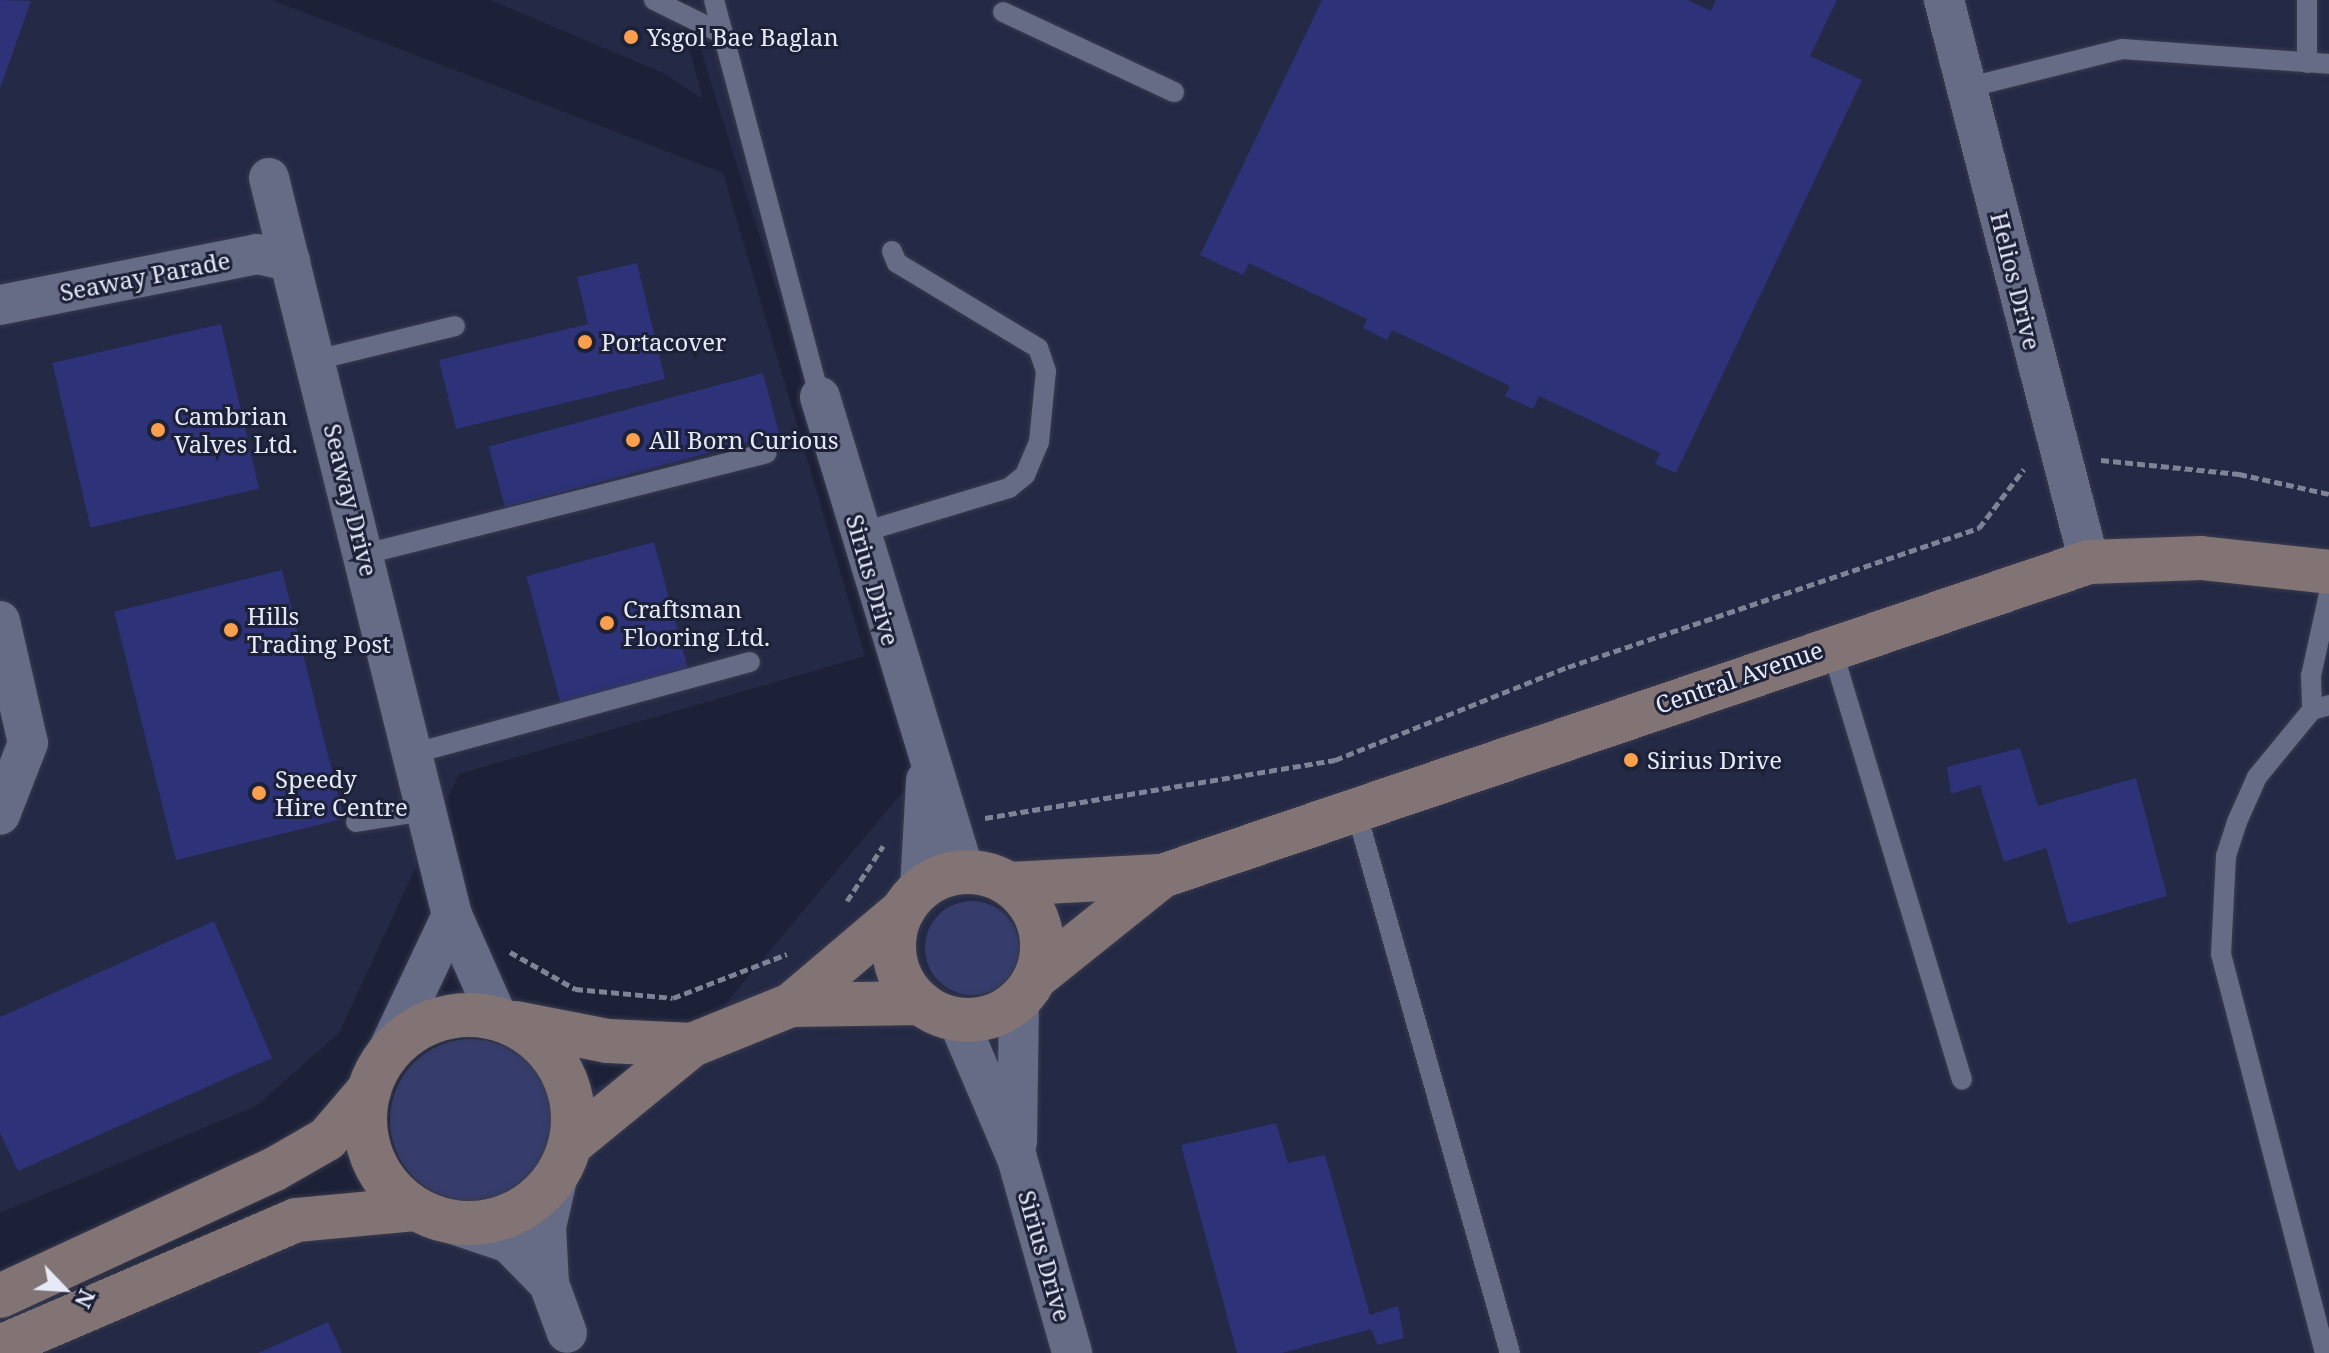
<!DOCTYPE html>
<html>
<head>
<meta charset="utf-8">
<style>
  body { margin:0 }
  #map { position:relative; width:2329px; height:1353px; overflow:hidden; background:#1d2137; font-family:"Noto Serif",serif }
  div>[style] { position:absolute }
  .built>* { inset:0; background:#242945 }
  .green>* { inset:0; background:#363d6c }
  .round { border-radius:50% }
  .building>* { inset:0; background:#2d3279; transform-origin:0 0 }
  .path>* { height:5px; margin-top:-2.5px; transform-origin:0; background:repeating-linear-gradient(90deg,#7f8396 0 8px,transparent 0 12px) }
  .roads { filter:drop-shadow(0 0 2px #383b4e) drop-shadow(0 0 2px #383b4e) }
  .lane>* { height:20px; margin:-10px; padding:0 10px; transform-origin:10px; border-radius:10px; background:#666c86 }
  .street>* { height:40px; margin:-20px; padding:0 20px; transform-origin:20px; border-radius:20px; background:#666c86 }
  .secondary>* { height:44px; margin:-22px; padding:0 22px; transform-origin:22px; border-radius:22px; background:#827375 }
  .secondary>.ring { margin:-22px; padding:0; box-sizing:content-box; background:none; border:44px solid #827375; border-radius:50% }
  .dots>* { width:22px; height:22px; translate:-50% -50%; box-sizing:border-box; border:4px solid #1d2137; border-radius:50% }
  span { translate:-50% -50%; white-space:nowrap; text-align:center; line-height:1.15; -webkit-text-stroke:6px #1d2137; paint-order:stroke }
  .poi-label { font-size:24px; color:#e5e9f8 }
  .left { translate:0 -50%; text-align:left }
  .street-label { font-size:24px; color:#e5e9f8 }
  .north { position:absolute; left:24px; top:1249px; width:80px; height:80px; -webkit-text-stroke:6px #1d2137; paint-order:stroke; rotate:115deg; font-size:22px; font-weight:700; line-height:32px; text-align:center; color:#e5e9f8 }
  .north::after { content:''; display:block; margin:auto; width:28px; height:36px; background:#e5e9f8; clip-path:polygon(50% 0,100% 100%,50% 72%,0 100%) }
</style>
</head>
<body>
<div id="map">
  <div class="built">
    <i style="clip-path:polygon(0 0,272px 0,723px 173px,865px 656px,459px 774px,339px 1033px,256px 1106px,0 1213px)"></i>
    <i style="clip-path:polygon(490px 0,676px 0,703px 99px,663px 73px)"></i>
    <i style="clip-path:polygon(685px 0,2329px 0,2329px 1353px,30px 1353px,296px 1220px,691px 1045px,926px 764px)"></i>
  </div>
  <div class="green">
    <i class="round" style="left:925px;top:901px;width:94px;height:94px"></i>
    <i class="round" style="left:390px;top:1039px;width:162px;height:162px"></i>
  </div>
  <div class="building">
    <i style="clip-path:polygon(0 0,31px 1px,0 89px)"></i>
    <i style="clip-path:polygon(1322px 0,1687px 0,1711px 11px,1716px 0,1837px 0,1810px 56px,1862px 80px,1676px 473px,1655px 464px,1660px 453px,1539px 396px,1533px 409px,1505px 396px,1510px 386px,1392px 330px,1387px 340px,1363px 328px,1367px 319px,1249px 263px,1243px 275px,1200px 255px)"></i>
    <i style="clip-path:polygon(637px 263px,665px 379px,456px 429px,439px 360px,588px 324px,577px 277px)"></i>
    <i style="left:221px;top:324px;width:169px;height:173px;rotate:77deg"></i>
    <i style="left:763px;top:373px;width:63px;height:284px;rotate:75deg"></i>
    <i style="left:654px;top:542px;width:133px;height:132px;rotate:75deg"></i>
    <i style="left:282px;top:570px;width:256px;height:173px;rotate:76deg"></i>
    <i style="clip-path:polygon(2020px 748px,2038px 806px,2136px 778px,2167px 896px,2068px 924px,2046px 848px,2004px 862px,1980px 785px,1951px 794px,1947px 767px)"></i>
    <i style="clip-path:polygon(214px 921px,272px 1058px,18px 1171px,0 1133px,0 1017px)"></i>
    <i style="clip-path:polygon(1276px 1123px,1288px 1163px,1325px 1155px,1370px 1315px,1398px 1306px,1404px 1338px,1378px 1345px,1371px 1329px,1282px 1353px,1237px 1353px,1181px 1145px)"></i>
    <i style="clip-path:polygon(328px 1322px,342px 1353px,258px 1353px)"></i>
  </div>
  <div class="path">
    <i style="left:2101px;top:460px;width:139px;rotate:5.8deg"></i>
    <i style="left:2239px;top:474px;width:92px;rotate:12.5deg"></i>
    <i style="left:985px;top:818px;width:355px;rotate:-9.4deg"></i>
    <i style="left:1335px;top:760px;width:251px;rotate:-21.8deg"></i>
    <i style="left:1568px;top:667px;width:434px;rotate:-18.7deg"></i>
    <i style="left:1979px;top:528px;width:74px;rotate:-52.7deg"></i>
    <i style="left:847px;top:901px;width:66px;rotate:-56.8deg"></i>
    <i style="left:510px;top:952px;width:75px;rotate:29.6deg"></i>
    <i style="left:575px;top:989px;width:98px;rotate:5.2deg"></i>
    <i style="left:673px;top:998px;width:122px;rotate:-21.1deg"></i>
  </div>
  <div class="roads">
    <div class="lane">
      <i style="left:654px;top:0;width:77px;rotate:26.2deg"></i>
      <i style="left:714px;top:0;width:411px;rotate:75.1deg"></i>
      <i style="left:1003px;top:12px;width:189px;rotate:25.1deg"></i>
      <i style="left:2307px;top:63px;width:63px;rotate:-90deg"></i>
      <i style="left:1966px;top:88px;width:161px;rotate:-14deg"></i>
      <i style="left:2122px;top:49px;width:208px;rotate:4.1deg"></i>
      <i style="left:316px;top:360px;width:143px;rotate:-13.7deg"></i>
      <i style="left:860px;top:533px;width:156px;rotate:-16.8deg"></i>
      <i style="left:1009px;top:488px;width:21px;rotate:-39deg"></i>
      <i style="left:1025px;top:475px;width:36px;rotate:-67deg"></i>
      <i style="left:1039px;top:442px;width:71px;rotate:-84.4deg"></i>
      <i style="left:1046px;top:371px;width:24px;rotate:-109deg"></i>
      <i style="left:1038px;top:348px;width:165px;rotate:-148.9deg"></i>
      <i style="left:897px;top:263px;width:13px;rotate:-113deg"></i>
      <i style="left:365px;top:554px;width:414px;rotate:-14.1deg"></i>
      <i style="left:2329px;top:594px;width:84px;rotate:102.4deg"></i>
      <i style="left:2311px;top:676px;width:34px;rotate:88deg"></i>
      <i style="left:2312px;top:710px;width:18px;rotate:-16deg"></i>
      <i style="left:1831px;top:646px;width:453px;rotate:73.2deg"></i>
      <i style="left:2312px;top:710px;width:87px;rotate:129.4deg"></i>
      <i style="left:2257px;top:777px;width:49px;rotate:114deg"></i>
      <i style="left:2237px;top:822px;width:36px;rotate:108deg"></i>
      <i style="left:2226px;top:856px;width:98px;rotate:92.9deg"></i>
      <i style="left:2221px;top:954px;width:412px;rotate:75.4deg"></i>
      <i style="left:415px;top:753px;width:347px;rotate:-15.2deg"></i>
      <i style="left:1355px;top:807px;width:568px;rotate:74.15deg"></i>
      <i style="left:356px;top:822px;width:75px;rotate:-9.2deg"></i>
    </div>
    <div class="street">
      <i style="left:1944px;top:0;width:580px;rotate:75.53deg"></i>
      <i style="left:269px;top:178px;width:759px;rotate:76.06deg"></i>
      <i style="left:0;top:305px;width:262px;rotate:-11.2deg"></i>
      <i style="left:257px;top:254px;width:34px;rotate:12deg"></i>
      <i style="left:820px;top:397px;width:496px;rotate:73.1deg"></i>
      <i style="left:0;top:621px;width:125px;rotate:77.1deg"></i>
      <i style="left:28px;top:743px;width:77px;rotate:111.3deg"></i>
      <i style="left:920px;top:889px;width:109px;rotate:-86.8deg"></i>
      <i style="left:958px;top:1020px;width:150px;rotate:66.9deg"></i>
      <i style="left:1017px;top:1158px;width:203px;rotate:74.2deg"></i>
      <i style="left:384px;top:1059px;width:159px;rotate:-64.7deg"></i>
      <i style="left:452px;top:915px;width:114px;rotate:66.1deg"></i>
      <i style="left:1017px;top:1142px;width:141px;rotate:-89.2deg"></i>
      <i style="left:450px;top:1223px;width:62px;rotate:18.7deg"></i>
      <i style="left:509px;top:1243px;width:57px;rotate:45.7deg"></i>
      <i style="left:549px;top:1284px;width:57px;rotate:-93deg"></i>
      <i style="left:546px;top:1227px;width:54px;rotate:-77.2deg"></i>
      <i style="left:549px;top:1284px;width:52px;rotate:69.8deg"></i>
    </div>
    <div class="secondary">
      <i class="ring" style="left:894px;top:872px;width:104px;height:104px"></i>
      <i style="left:1009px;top:884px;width:153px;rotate:-3deg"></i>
      <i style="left:1162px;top:876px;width:979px;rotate:-18.71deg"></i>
      <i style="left:2089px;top:562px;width:112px;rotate:-2deg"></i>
      <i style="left:2201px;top:558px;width:129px;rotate:6.2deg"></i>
      <i style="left:1036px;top:977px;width:161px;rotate:-38.7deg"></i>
      <i style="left:791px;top:1005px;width:148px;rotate:-40.3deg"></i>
      <i class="ring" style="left:365px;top:1015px;width:164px;height:164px"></i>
      <i style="left:516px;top:1023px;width:94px;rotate:11.1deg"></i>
      <i style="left:608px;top:1041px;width:84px;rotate:2.7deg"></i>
      <i style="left:571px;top:1144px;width:156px;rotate:-39.3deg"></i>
      <i style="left:692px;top:1045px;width:107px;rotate:-22deg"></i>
      <i style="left:791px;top:1005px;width:130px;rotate:-0.9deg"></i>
      <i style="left:0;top:1296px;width:301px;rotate:-24.8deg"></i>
      <i style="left:273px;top:1170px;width:62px;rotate:-29.9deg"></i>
      <i style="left:327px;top:1139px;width:65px;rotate:-49.4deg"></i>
      <i style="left:0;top:1347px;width:322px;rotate:-23.2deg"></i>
      <i style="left:296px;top:1220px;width:119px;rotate:-5.3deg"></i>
    </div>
  </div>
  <div class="dots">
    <i style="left:631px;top:37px;background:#fa9f4e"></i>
    <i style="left:585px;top:342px;background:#fa9f4e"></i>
    <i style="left:158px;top:430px;background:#fa9f4e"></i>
    <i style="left:633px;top:440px;background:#fa9f4e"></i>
    <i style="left:607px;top:623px;background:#fa9f4e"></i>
    <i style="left:231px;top:630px;background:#fa9f4e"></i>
    <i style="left:1631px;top:760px;background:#fa9f4e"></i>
    <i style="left:259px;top:793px;background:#fa9f4e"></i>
  </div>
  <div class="poi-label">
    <span class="left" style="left:647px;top:37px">Ysgol Bae Baglan</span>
    <span class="left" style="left:601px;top:342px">Portacover</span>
    <span class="left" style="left:174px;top:430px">Cambrian<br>Valves Ltd.</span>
    <span class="left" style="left:649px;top:440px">All Born Curious</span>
    <span class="left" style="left:623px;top:623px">Craftsman<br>Flooring Ltd.</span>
    <span class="left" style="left:247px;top:630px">Hills<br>Trading Post</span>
    <span class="left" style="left:1647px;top:760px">Sirius Drive</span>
    <span class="left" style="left:275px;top:793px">Speedy<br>Hire Centre</span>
  </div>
  <div class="street-label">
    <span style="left:145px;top:276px;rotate:-11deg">Seaway Parade</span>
    <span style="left:2016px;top:281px;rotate:76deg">Helios Drive</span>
    <span style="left:351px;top:500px;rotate:76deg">Seaway Drive</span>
    <span style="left:873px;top:580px;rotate:74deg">Sirius Drive</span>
    <span style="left:1739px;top:677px;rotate:-19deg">Central Avenue</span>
    <span style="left:1045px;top:1256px;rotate:74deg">Sirius Drive</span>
  </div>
  <div class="north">N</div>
</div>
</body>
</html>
